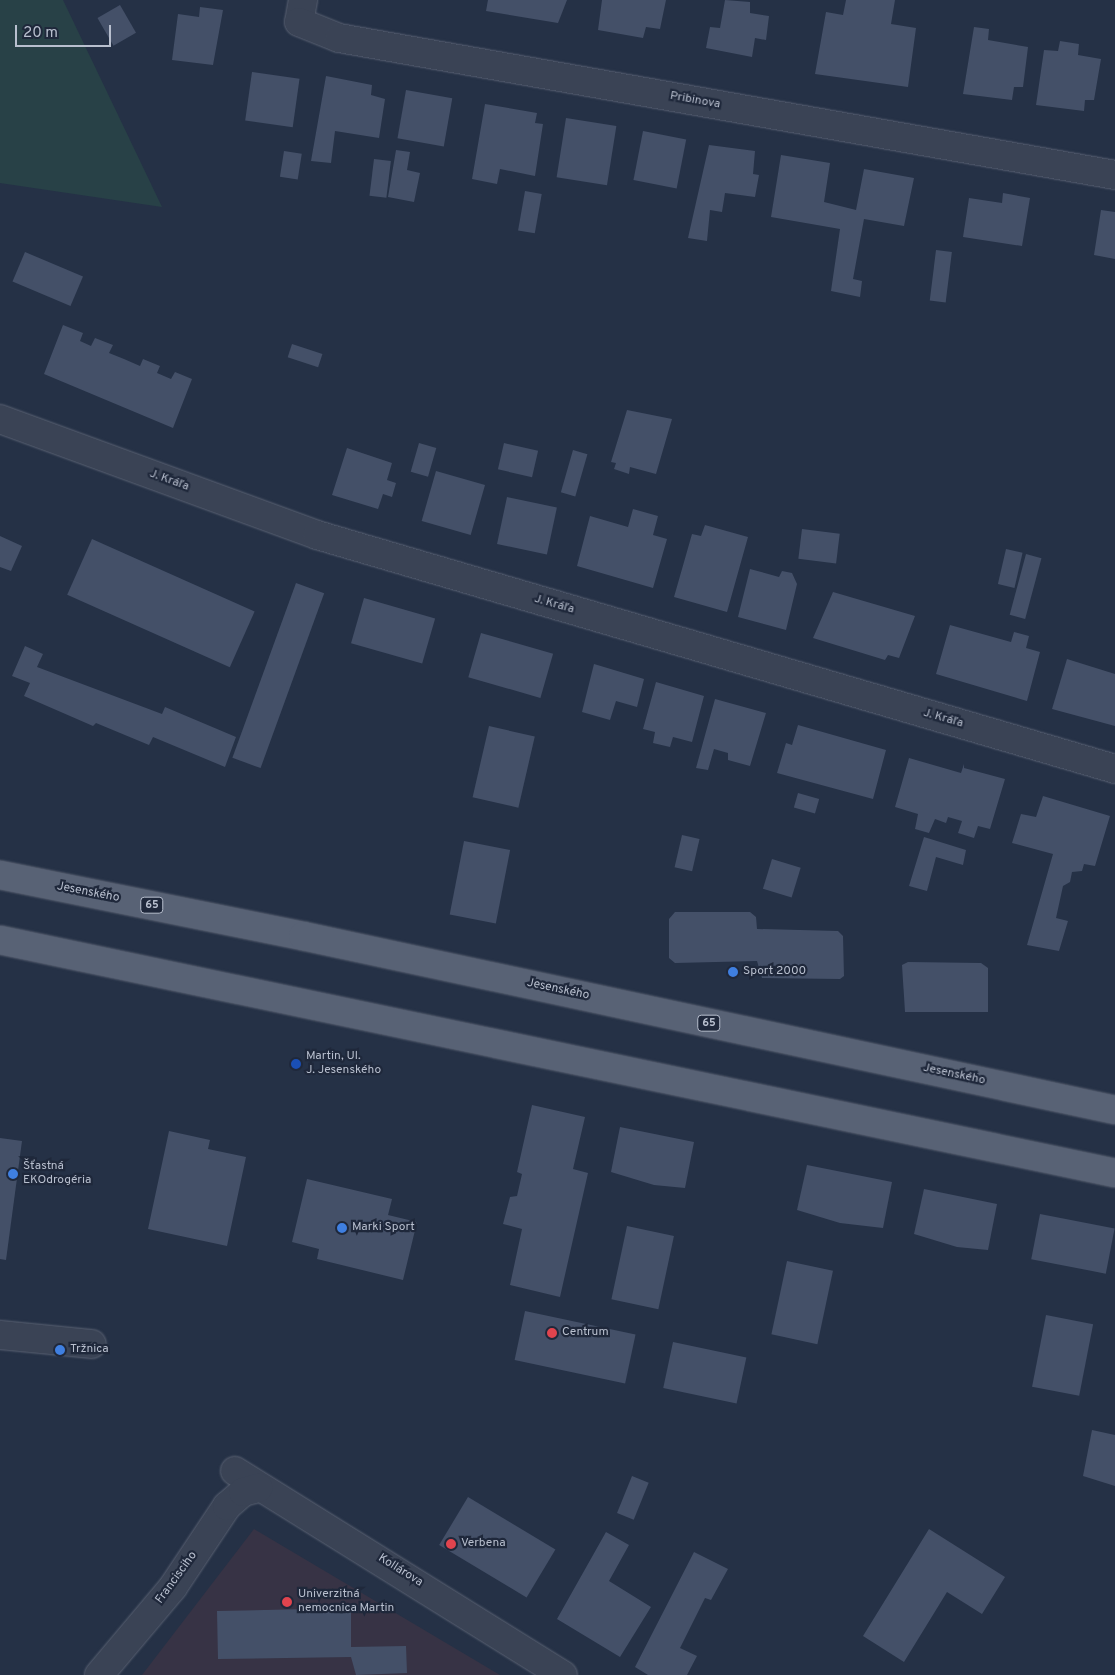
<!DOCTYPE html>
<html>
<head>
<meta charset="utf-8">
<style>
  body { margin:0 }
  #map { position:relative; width:1115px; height:1675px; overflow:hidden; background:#253146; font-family:Overpass,sans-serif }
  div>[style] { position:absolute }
  .medical>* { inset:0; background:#373345 }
  .green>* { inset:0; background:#284147 }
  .building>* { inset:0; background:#445068; transform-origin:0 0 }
  .roads { filter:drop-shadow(0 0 1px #596172) drop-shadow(0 0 1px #596172) }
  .minor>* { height:28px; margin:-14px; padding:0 14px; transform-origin:14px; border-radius:14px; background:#3a4355 }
  .major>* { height:28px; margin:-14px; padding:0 14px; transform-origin:14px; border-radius:14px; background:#586275 }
  .dots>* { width:14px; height:14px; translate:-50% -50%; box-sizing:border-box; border:2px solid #1f283b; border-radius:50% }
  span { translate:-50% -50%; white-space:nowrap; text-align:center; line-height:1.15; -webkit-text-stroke:4.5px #1f283b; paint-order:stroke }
  .shield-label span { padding:1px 4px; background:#1f283b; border:1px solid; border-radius:4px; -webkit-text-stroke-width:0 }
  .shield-label { font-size:11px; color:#b8bfce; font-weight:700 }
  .street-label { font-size:12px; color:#b8bfce }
  .poi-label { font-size:12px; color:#b8bfce }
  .left { translate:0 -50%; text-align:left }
  .scale { position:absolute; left:15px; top:25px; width:96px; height:22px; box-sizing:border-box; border:2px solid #b8bfce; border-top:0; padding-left:6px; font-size:15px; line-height:18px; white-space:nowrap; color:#b8bfce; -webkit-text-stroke:4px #1f283b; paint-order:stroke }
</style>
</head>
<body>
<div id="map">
  <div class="medical">
    <i style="clip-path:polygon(254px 1529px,500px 1675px,142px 1675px)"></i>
  </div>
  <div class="green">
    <i style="clip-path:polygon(0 0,63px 0,162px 207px,0 183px)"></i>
  </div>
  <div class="building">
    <i style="clip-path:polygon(488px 0,567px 0,558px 23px,486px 11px)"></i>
    <i style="clip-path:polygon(602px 0,666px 0,660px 29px,646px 27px,643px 38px,598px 30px)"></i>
    <i style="clip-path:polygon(725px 0,750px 2px,750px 13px,769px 16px,766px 40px,755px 38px,752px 57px,706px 48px,710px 27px,720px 28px)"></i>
    <i style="clip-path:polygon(846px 0,895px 0,891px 24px,916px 28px,908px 87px,815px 74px,826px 12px,843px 15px)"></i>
    <i style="left:120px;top:5px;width:32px;height:26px;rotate:60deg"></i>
    <i style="clip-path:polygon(200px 7px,223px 10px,213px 65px,172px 60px,178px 14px,199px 17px)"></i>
    <i style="clip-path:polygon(974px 27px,989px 29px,988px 40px,1028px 47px,1023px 87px,1014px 87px,1012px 100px,963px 94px)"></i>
    <i style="clip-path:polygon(1060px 41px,1079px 44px,1078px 55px,1101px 59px,1094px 100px,1085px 100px,1084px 111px,1036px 105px,1044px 50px,1058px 51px)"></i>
    <i style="left:252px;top:72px;width:48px;height:49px;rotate:8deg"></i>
    <i style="clip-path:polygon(326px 76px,372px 85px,371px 95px,385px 99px,379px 138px,335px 131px,331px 163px,311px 161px)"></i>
    <i style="left:406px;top:90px;width:47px;height:49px;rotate:10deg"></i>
    <i style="clip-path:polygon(485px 104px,537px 113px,535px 123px,543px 124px,535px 176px,500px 169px,497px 184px,472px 179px)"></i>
    <i style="left:566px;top:118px;width:51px;height:60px;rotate:9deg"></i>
    <i style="left:643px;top:131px;width:44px;height:50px;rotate:11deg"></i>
    <i style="clip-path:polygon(709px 145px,755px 151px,753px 174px,759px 175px,755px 197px,725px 193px,722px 212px,710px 210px,707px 241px,688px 238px)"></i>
    <i style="clip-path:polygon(396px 150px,410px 152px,407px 170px,420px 173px,414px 202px,388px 197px)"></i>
    <i style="left:284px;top:151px;width:18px;height:26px;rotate:9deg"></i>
    <i style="clip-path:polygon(781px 155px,830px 163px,824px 202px,856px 210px,864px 169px,914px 178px,904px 226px,864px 219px,853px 279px,862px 281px,860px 297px,831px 291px,840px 229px,771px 217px)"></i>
    <i style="left:374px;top:159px;width:17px;height:37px;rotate:7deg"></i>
    <i style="left:525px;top:191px;width:17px;height:40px;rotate:10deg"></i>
    <i style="clip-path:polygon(1003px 193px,1030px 198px,1022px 246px,963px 237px,969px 198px,1002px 203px)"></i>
    <i style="clip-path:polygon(1101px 210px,1115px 212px,1115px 259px,1094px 255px)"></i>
    <i style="left:936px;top:250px;width:16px;height:51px;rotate:7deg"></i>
    <i style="left:25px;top:252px;width:63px;height:32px;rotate:23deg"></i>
    <i style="clip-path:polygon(63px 325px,83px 333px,80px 341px,91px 346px,95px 338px,113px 345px,109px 353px,124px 359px,140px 366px,143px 359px,160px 366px,157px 373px,171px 379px,175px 372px,192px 379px,173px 428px,44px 374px)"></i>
    <i style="left:292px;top:344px;width:32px;height:14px;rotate:18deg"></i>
    <i style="clip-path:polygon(627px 410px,672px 419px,656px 474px,630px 467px,629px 474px,614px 469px,616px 463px,611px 462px)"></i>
    <i style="left:419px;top:443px;width:18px;height:30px;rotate:16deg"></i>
    <i style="left:504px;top:443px;width:35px;height:27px;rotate:13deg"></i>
    <i style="clip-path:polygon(347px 448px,392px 463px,387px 480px,396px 483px,392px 497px,383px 494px,378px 509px,332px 495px)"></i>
    <i style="left:573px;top:450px;width:15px;height:44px;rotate:16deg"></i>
    <i style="left:436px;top:471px;width:51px;height:52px;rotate:16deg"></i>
    <i style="left:507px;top:497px;width:51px;height:48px;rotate:12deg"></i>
    <i style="clip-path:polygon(633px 509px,658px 516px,653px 535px,667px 539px,653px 588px,577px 566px,590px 516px,628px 527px)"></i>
    <i style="clip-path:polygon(705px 525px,748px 537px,727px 612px,674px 597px,692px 534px,701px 536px)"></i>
    <i style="left:802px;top:529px;width:38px;height:30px;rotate:7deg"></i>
    <i style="clip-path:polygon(0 536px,22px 546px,11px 571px,0 567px)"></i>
    <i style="left:92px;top:539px;width:178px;height:61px;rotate:24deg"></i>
    <i style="left:1006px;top:549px;width:17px;height:36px;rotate:13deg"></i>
    <i style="left:1026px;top:554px;width:16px;height:63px;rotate:15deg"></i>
    <i style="clip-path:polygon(750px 569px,779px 577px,782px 571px,792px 573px,797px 584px,786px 630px,738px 617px)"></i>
    <i style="left:296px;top:583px;width:30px;height:186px;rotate:20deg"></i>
    <i style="clip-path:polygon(833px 592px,915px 616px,899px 658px,888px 655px,885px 660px,813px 638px)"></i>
    <i style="left:364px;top:598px;width:74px;height:47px;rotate:16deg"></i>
    <i style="clip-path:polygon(950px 625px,1011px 642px,1014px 632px,1029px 636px,1026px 648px,1040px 652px,1027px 701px,936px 674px)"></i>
    <i style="left:481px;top:633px;width:75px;height:46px;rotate:16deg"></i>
    <i style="clip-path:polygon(25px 646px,43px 654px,37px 667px,162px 714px,165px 707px,236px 737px,225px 767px,153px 737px,149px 745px,96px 723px,93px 726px,24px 696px,30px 683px,12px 676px)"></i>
    <i style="clip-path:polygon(1067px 659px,1115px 674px,1115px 726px,1052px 709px)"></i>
    <i style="clip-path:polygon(594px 664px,644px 679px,637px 707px,616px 701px,610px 720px,582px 712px)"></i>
    <i style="clip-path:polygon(656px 682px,704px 696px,692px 742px,673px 737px,670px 747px,653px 743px,655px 732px,643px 729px)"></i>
    <i style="clip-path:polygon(715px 699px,766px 713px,750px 766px,728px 760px,728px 753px,714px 749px,708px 770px,696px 768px)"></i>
    <i style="clip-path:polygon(798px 725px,886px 750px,873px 799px,777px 773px,786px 743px,792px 745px)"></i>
    <i style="left:489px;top:726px;width:47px;height:73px;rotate:13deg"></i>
    <i style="clip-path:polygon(909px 758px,961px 773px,964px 764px,964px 768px,1005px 779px,990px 829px,978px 826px,974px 838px,958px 833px,962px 821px,948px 817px,946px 823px,935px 819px,929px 833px,915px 829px,918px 814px,895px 807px)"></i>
    <i style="left:798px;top:793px;width:22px;height:15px;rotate:16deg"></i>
    <i style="clip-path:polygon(1043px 796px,1110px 816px,1095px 866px,1084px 864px,1082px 871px,1072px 872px,1070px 882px,1063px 886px,1056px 918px,1068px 921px,1059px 951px,1027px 945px,1053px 854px,1012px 843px,1021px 814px,1036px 817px)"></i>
    <i style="left:682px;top:835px;width:18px;height:33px;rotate:13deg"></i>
    <i style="clip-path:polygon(924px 837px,966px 850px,963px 865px,936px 857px,927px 891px,909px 886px)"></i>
    <i style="left:464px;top:841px;width:47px;height:75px;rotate:11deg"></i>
    <i style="left:772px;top:859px;width:30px;height:31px;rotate:17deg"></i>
    <i style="clip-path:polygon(675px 912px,750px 912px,756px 917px,757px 929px,838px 931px,843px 936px,844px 976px,840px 979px,762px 978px,757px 961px,675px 963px,669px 958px,669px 919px)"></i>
    <i style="clip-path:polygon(908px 962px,981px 963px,988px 968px,988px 1012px,905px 1012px,902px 965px)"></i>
    <i style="clip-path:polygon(532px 1105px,585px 1117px,573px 1169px,588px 1173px,560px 1297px,510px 1285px,522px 1229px,503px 1224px,510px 1197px,517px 1196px,522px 1174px,517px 1172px)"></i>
    <i style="clip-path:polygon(620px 1127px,694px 1142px,685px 1188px,654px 1185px,611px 1172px)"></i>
    <i style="clip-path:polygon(169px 1131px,210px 1140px,208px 1149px,246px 1157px,227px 1246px,148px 1229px)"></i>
    <i style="clip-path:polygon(0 1138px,22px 1141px,6px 1260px,0 1259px)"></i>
    <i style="clip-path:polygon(807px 1165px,892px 1182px,883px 1228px,840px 1223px,797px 1210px)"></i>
    <i style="clip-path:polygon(307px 1179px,392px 1199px,388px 1215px,417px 1222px,403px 1280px,317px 1259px,319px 1249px,292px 1242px)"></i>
    <i style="clip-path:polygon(924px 1189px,997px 1204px,988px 1250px,957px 1247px,914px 1234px)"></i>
    <i style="left:1040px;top:1214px;width:76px;height:46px;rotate:11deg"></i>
    <i style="left:627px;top:1226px;width:48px;height:75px;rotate:12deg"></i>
    <i style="left:787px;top:1261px;width:47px;height:75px;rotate:12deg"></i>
    <i style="left:525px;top:1311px;width:113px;height:50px;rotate:12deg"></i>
    <i style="left:1046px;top:1315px;width:48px;height:73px;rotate:11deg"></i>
    <i style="left:673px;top:1342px;width:75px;height:47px;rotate:12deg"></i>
    <i style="clip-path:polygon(1092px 1430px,1115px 1435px,1115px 1486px,1083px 1476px)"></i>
    <i style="left:632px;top:1476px;width:18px;height:40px;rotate:22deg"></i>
    <i style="left:468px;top:1497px;width:102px;height:56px;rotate:31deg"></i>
    <i style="clip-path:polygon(929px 1529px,1005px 1577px,982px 1614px,947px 1592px,904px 1662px,863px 1636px)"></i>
    <i style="clip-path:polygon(606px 1532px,629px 1545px,609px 1581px,651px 1607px,620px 1657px,557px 1619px)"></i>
    <i style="clip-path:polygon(694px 1552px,728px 1569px,711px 1600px,705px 1598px,680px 1648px,697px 1656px,687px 1675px,648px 1675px,635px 1667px)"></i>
    <i style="clip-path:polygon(308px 1609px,351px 1609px,351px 1647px,406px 1646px,407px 1673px,356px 1675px,351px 1657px,218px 1659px,217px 1611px)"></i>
  </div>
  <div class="roads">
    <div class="minor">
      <i style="left:303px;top:0;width:22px;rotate:100deg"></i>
      <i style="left:299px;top:22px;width:43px;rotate:21.8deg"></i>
      <i style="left:339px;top:38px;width:788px;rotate:10.01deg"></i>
      <i style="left:0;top:419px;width:338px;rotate:20.1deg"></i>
      <i style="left:317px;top:535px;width:832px;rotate:16.34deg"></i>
      <i style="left:0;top:1335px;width:92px;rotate:5.6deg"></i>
      <i style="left:235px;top:1471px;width:386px;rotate:31.9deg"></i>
      <i style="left:99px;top:1675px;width:115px;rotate:-49.9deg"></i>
      <i style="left:173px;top:1587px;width:97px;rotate:-56.3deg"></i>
      <i style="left:227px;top:1506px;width:21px;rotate:-41deg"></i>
      <i style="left:243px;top:1492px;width:16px;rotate:-15deg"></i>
    </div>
    <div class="major">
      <i style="left:0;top:875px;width:309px;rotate:11.4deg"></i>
      <i style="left:303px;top:936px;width:830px;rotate:12.09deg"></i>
      <i style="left:0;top:940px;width:1139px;rotate:11.8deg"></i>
    </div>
  </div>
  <div class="dots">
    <i style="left:733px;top:972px;background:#3f7fe0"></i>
    <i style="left:296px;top:1064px;background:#1a4fb4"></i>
    <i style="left:13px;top:1174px;background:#3f7fe0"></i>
    <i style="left:342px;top:1228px;background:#3f7fe0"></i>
    <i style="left:552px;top:1333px;background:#e0444e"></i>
    <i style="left:60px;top:1350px;background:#3f7fe0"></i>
    <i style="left:451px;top:1544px;background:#e0444e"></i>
    <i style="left:287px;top:1602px;background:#e0444e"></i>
  </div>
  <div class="shield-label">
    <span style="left:152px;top:905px">65</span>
    <span style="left:709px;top:1023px">65</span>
  </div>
  <div class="street-label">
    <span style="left:695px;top:101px;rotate:10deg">Pribinova</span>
    <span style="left:169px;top:481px;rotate:20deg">J. Kráľa</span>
    <span style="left:554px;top:605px;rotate:16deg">J. Kráľa</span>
    <span style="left:943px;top:719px;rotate:16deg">J. Kráľa</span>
    <span style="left:88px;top:893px;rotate:11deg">Jesenského</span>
    <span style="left:558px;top:990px;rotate:12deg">Jesenského</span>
    <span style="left:954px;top:1075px;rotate:12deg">Jesenského</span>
    <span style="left:400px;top:1571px;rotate:32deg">Kollárova</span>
    <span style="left:177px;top:1578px;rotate:-54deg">Francisciho</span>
  </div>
  <div class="poi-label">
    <span class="left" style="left:743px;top:972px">Sport 2000</span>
    <span class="left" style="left:306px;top:1064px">Martin, Ul.<br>J. Jesenského</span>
    <span class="left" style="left:23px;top:1174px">Šťastná<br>EKOdrogéria</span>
    <span class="left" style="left:352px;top:1228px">Marki Sport</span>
    <span class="left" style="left:562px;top:1333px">Centrum</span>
    <span class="left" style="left:70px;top:1350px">Tržnica</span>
    <span class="left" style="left:461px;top:1544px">Verbena</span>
    <span class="left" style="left:298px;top:1602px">Univerzitná<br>nemocnica Martin</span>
  </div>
  <div class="scale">20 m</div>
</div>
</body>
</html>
